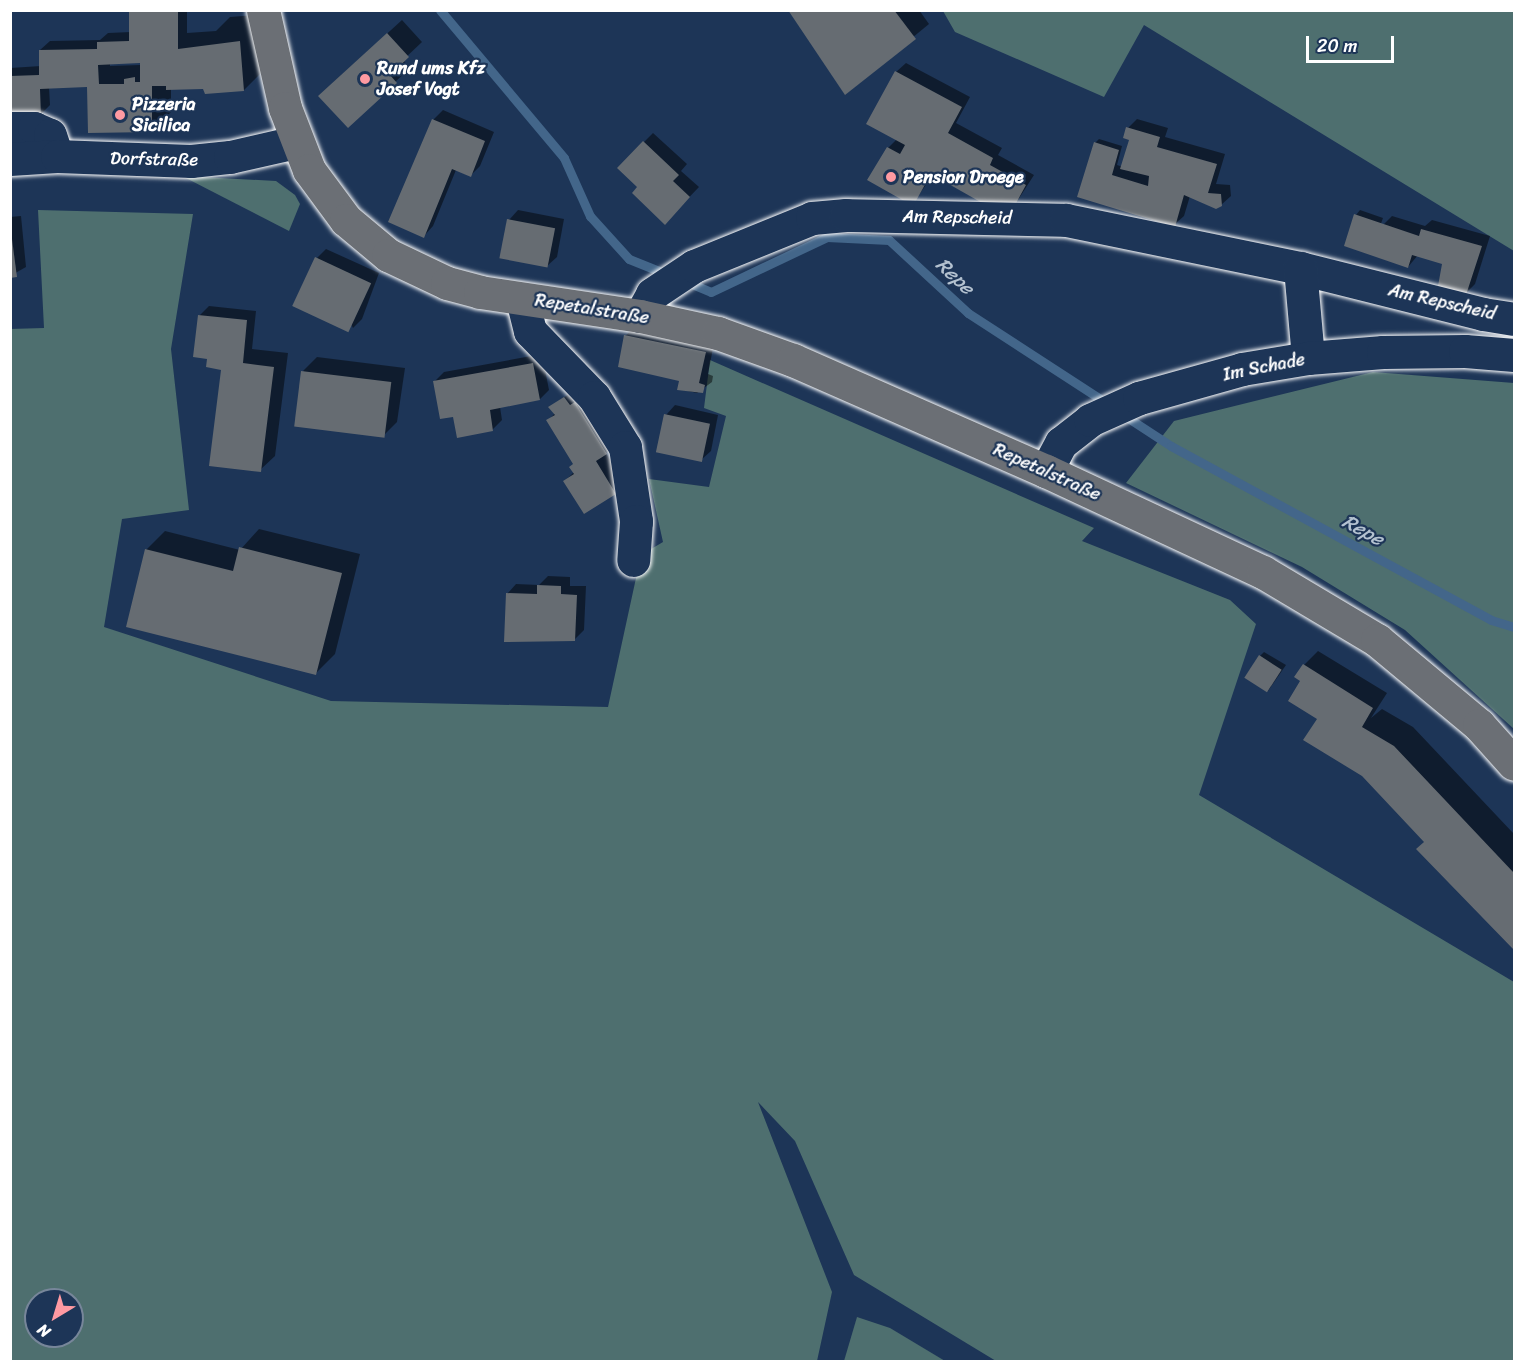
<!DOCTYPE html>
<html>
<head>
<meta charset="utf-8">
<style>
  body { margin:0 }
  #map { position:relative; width:1525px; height:1372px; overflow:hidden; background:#1d3557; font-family:Sriracha,sans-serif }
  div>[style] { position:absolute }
  .green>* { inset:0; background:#4e6f6f }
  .shadow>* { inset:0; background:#0007 }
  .stream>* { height:9px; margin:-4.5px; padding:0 4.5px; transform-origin:4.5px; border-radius:4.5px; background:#43668a }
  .building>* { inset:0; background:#666c72; transform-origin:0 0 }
  .roads { filter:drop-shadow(0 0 2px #fff) drop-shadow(0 0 2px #fff) }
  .minor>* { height:33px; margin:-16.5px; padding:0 16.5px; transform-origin:16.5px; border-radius:16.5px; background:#1d3557 }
  .major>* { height:33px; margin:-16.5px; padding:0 16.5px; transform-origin:16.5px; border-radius:16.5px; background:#6b6f75 }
  .dots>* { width:16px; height:16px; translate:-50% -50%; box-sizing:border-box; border:3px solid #1d3557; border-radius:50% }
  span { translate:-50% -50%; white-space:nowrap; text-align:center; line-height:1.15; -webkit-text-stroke:4.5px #1d3557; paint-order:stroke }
  .poi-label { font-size:18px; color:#fff; font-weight:700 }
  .left { translate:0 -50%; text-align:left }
  .street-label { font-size:18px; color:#fff }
  .water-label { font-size:20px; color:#b4c2d0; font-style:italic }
  .frame { position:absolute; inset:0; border:12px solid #fff; pointer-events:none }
  .north { position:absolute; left:24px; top:1288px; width:60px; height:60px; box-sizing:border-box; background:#1d3557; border:2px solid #77869a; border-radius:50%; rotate:218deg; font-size:16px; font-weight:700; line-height:24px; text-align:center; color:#fff }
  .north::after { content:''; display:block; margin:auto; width:21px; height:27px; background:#ff9aa2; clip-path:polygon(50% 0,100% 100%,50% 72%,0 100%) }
  .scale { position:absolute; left:1306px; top:36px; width:88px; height:27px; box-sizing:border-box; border:3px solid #fff; border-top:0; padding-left:8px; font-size:18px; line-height:21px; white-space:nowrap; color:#fff; -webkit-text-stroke:4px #1d3557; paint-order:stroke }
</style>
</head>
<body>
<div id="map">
  <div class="green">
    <i style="clip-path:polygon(943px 11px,1514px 11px,1514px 251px,1144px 25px,1104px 97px,955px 32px)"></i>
    <i style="clip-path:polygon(182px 176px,276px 181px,295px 195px,300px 204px,289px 231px)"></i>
    <i style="clip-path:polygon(evenodd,38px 210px,193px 214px,171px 349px,189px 510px,122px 519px,104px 627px,331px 701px,608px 707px,641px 555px,663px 542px,649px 479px,709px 487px,726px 416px,704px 408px,710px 360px,1094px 528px,1082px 541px,1230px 600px,1256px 624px,1199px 795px,1514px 982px,1514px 1361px,996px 1361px,854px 1275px,795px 1141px,758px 1102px,832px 1292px,817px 1361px,11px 1361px,10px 329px,44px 328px,38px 210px,36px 1300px,72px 1300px,72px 1336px,36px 1336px,36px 1300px)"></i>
    <i style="clip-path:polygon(1373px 372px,1514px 383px,1514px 729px,1405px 630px,1302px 567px,1126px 483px,1174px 421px)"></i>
    <i style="clip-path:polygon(857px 1317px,890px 1328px,945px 1361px,844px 1361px)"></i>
  </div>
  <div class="shadow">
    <i style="clip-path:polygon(evenodd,131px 10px,187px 10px,187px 33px,216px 31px,230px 17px,267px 14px,271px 63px,244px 90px,171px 88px,171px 112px,152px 131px,89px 83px,49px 87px,50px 105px,40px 115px,10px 116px,10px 68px,41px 66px,40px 50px,50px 41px,100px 40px,108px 33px,131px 32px,131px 10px,141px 61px,140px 65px,110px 66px,110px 63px,141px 61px)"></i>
    <i style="clip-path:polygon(790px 10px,919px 10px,929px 24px,845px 93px)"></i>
    <i style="clip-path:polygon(402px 20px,422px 42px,403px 60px,410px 68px,348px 126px,334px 82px)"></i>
    <i style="clip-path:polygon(906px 63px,970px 97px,956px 123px,1002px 148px,998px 155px,1034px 175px,1014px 206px,934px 174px,912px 204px,888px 148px,897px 139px,896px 72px)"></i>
    <i style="clip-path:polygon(443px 110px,494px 132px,480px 166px,470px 176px,456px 170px,433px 226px,424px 236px,390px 221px,434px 119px)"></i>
    <i style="clip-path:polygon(1137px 119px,1168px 128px,1165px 137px,1225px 154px,1216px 184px,1230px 185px,1231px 196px,1221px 205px,1190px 196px,1184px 216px,1174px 225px,1079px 196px,1095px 143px,1099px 139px,1122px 146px,1117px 165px,1123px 167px,1131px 139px,1128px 128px)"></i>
    <i style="clip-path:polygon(653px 133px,687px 164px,681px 171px,699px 187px,674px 213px,640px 187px,644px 142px)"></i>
    <i style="clip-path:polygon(518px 210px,564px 219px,557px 257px,547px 266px,509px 220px)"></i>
    <i style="clip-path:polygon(1360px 210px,1383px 218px,1379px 229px,1392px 216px,1425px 226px,1432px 220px,1490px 236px,1475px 284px,1466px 293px,1444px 263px,1418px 255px,1408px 267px,1356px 215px)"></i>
    <i style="clip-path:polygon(21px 216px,26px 267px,10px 276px,10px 217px)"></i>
    <i style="clip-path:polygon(326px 249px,379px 273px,362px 319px,353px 328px,317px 258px)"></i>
    <i style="clip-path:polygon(209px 306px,256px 311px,252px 349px,288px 353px,275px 456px,260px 470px,223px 368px,209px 360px,199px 316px)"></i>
    <i style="clip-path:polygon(635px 327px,714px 343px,708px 374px,713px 376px,712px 382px,697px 393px,679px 389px,681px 380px,625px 336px)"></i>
    <i style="clip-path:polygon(542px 354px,549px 390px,540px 399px,500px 407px,502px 420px,492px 430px,455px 415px,434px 382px,444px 372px)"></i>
    <i style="clip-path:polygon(317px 357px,405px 368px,397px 422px,382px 437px,303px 371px)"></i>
    <i style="clip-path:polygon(569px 394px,574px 401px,585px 394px,616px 443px,606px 453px,624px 483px,615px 493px,565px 481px,574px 472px,575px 464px,548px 421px,555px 413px,550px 407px)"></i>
    <i style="clip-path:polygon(675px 405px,718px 415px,711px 451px,701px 460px,666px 415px)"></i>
    <i style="clip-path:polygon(259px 529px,360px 554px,335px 654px,316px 673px,146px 550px,165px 531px,240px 550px)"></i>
    <i style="clip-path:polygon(548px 576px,570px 577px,570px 586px,586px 586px,584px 630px,575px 639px,507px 594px,516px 584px,539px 585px)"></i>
    <i style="clip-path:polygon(1318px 651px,1387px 693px,1371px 718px,1382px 709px,1413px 727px,1514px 834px,1514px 948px,1418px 849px,1426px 842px,1319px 718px,1302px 681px,1304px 665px)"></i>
    <i style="clip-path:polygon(1264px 652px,1286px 665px,1268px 691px,1260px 656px)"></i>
  </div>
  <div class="stream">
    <i style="left:440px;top:10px;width:193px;rotate:50deg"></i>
    <i style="left:564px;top:158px;width:64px;rotate:65.9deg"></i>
    <i style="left:590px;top:216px;width:58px;rotate:47.8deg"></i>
    <i style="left:629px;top:259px;width:43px;rotate:21.8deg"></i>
    <i style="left:685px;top:281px;width:28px;rotate:23deg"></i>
    <i style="left:711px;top:292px;width:128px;rotate:-25.4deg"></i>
    <i style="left:827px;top:237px;width:62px;rotate:2.8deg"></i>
    <i style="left:889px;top:240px;width:108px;rotate:42.7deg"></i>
    <i style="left:968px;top:313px;width:167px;rotate:33deg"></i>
    <i style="left:1122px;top:414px;width:59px;rotate:33.1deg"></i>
    <i style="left:1171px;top:446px;width:364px;rotate:28.5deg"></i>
    <i style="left:1491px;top:620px;width:24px;rotate:17deg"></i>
  </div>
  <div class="building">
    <i style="clip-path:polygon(evenodd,129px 10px,178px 10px,178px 49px,240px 41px,244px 91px,205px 94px,203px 89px,166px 90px,166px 86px,152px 86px,152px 132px,88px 133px,87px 87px,40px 89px,41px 116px,10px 118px,10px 76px,39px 75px,39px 50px,97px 49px,97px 42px,129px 41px,129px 10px,140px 63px,140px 82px,135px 82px,135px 77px,124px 79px,124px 84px,99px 84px,98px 65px,140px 63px)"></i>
    <i style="clip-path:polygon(788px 10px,894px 10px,916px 39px,845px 95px)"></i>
    <i style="clip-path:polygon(387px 33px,409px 57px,390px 75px,397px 83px,348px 128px,318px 96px)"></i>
    <i style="clip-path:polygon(895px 71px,962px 107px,948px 133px,993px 158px,990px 165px,1026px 185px,1014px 207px,991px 208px,931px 174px,913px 206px,867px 180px,887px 147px,900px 154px,905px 145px,866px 124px)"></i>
    <i style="clip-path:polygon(432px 119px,485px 141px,471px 177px,452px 169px,424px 238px,388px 222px)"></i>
    <i style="clip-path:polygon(1126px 127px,1160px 137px,1157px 147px,1217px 164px,1208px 193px,1221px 194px,1222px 206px,1216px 209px,1184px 195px,1175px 227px,1077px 197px,1094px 142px,1119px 150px,1112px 175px,1148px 186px,1149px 176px,1120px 169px,1129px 140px,1123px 138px)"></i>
    <i style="clip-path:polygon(643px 141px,679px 175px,673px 181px,690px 197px,665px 225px,632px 193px,637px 187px,617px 168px)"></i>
    <i style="clip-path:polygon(1354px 214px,1419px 236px,1421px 229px,1482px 246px,1466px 295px,1438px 286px,1442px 264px,1412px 255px,1408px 268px,1344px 246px)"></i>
    <i style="left:507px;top:219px;width:49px;height:40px;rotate:11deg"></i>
    <i style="clip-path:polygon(10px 224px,17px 277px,10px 278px)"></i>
    <i style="left:315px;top:257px;width:62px;height:54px;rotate:25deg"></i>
    <i style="clip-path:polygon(198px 315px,247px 320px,243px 363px,274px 367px,261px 472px,209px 466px,221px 370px,206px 367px,207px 359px,193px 357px)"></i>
    <i style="clip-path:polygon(624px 335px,706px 352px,699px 383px,705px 385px,703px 393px,677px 390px,679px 381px,618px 367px)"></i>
    <i style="clip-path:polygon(533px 363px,540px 400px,490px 410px,493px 431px,457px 438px,453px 417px,440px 419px,433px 381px)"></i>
    <i style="left:301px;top:371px;width:91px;height:56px;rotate:7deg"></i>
    <i style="clip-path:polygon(564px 397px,570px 405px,575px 402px,607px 454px,596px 461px,616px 494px,584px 514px,563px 481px,574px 474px,569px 467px,573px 464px,546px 420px,555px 415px,548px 407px)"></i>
    <i style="left:664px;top:414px;width:47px;height:39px;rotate:12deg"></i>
    <i style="clip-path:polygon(239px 547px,342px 573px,316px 675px,126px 627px,145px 549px,233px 571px)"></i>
    <i style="clip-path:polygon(537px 585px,561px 586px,561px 594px,577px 595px,575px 641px,504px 642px,506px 593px,537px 594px)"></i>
    <i style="left:1259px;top:655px;width:27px;height:27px;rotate:33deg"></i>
    <i style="clip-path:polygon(1303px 664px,1373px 708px,1362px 727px,1394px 746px,1514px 873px,1514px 950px,1416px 849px,1424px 842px,1362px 776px,1303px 740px,1317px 719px,1288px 701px,1300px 681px,1294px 677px)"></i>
  </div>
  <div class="roads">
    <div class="minor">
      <i style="left:10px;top:128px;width:24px"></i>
      <i style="left:34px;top:128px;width:17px;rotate:24deg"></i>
      <i style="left:50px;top:135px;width:22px;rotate:72deg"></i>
      <i style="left:10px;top:159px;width:47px;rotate:-3.7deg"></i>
      <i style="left:57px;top:156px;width:134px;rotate:2.1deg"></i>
      <i style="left:191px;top:161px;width:39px;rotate:-6deg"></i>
      <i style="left:230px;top:157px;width:68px;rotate:-12.8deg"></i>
      <i style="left:1300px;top:268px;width:189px;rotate:14.1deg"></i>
      <i style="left:1483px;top:314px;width:31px;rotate:9deg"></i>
      <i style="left:522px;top:299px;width:33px;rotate:76deg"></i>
      <i style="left:530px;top:331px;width:92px;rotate:45.9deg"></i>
      <i style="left:594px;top:397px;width:59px;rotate:58.2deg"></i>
      <i style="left:625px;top:447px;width:75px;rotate:81.5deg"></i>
      <i style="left:636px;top:521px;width:39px;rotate:94deg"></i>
      <i style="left:640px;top:316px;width:25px;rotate:-61deg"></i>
      <i style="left:652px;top:294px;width:50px;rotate:-33.7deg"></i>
      <i style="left:694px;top:266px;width:127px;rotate:-22.1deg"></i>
      <i style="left:812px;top:218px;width:34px;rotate:-5deg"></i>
      <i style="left:846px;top:215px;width:220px;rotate:1.3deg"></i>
      <i style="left:1066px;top:220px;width:239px;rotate:11.6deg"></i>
      <i style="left:1300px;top:268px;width:90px;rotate:84.9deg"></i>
      <i style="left:1046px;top:471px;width:32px;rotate:-62deg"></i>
      <i style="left:1061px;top:443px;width:37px;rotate:-38deg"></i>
      <i style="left:1090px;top:420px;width:54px;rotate:-24.2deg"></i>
      <i style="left:1139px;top:398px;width:107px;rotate:-15.7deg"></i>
      <i style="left:1242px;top:369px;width:67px;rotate:-9.5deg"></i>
      <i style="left:1308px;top:358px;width:75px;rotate:-4.6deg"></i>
      <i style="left:1383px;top:352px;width:82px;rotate:-0.7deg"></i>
      <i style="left:1465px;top:351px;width:49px;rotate:4.7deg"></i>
    </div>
    <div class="major">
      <i style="left:263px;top:10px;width:100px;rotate:77.3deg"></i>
      <i style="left:285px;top:108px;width:66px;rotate:68.8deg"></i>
      <i style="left:309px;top:170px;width:62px;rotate:53.5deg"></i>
      <i style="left:346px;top:220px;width:55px;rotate:39.8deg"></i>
      <i style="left:388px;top:255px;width:65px;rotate:25.4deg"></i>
      <i style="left:447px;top:283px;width:34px;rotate:15deg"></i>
      <i style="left:480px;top:292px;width:162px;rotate:8.5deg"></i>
      <i style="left:640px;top:316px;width:80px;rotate:12.3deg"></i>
      <i style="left:718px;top:333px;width:80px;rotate:19.8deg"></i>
      <i style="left:793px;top:360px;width:276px;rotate:23.7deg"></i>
      <i style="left:1046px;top:471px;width:239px;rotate:25deg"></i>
      <i style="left:1263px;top:572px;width:133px;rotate:30.8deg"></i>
      <i style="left:1377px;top:640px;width:133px;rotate:39.8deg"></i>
      <i style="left:1479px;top:725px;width:52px;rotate:48.1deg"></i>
    </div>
  </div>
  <div class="dots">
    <i style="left:365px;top:79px;background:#ff9aa2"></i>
    <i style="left:120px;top:115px;background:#ff9aa2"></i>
    <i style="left:891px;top:177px;background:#ff9aa2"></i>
  </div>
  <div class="poi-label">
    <span class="left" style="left:377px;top:79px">Rund ums Kfz<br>Josef Vogt</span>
    <span class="left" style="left:132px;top:115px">Pizzeria<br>Sicilica</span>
    <span class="left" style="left:903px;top:177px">Pension Droege</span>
  </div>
  <div class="street-label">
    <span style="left:154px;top:159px;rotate:1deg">Dorfstraße</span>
    <span style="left:957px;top:217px;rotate:1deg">Am Repscheid</span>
    <span style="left:1442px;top:302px;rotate:13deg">Am Repscheid</span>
    <span style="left:592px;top:309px;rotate:9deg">Repetalstraße</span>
    <span style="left:1264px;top:367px;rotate:-11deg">Im Schade</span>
    <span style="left:1047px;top:472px;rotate:24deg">Repetalstraße</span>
  </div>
  <div class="water-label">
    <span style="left:955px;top:276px;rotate:43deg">Repe</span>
    <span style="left:1363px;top:530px;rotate:29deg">Repe</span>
  </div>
  <div class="frame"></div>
  <div class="north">N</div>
  <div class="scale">20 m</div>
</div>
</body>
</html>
